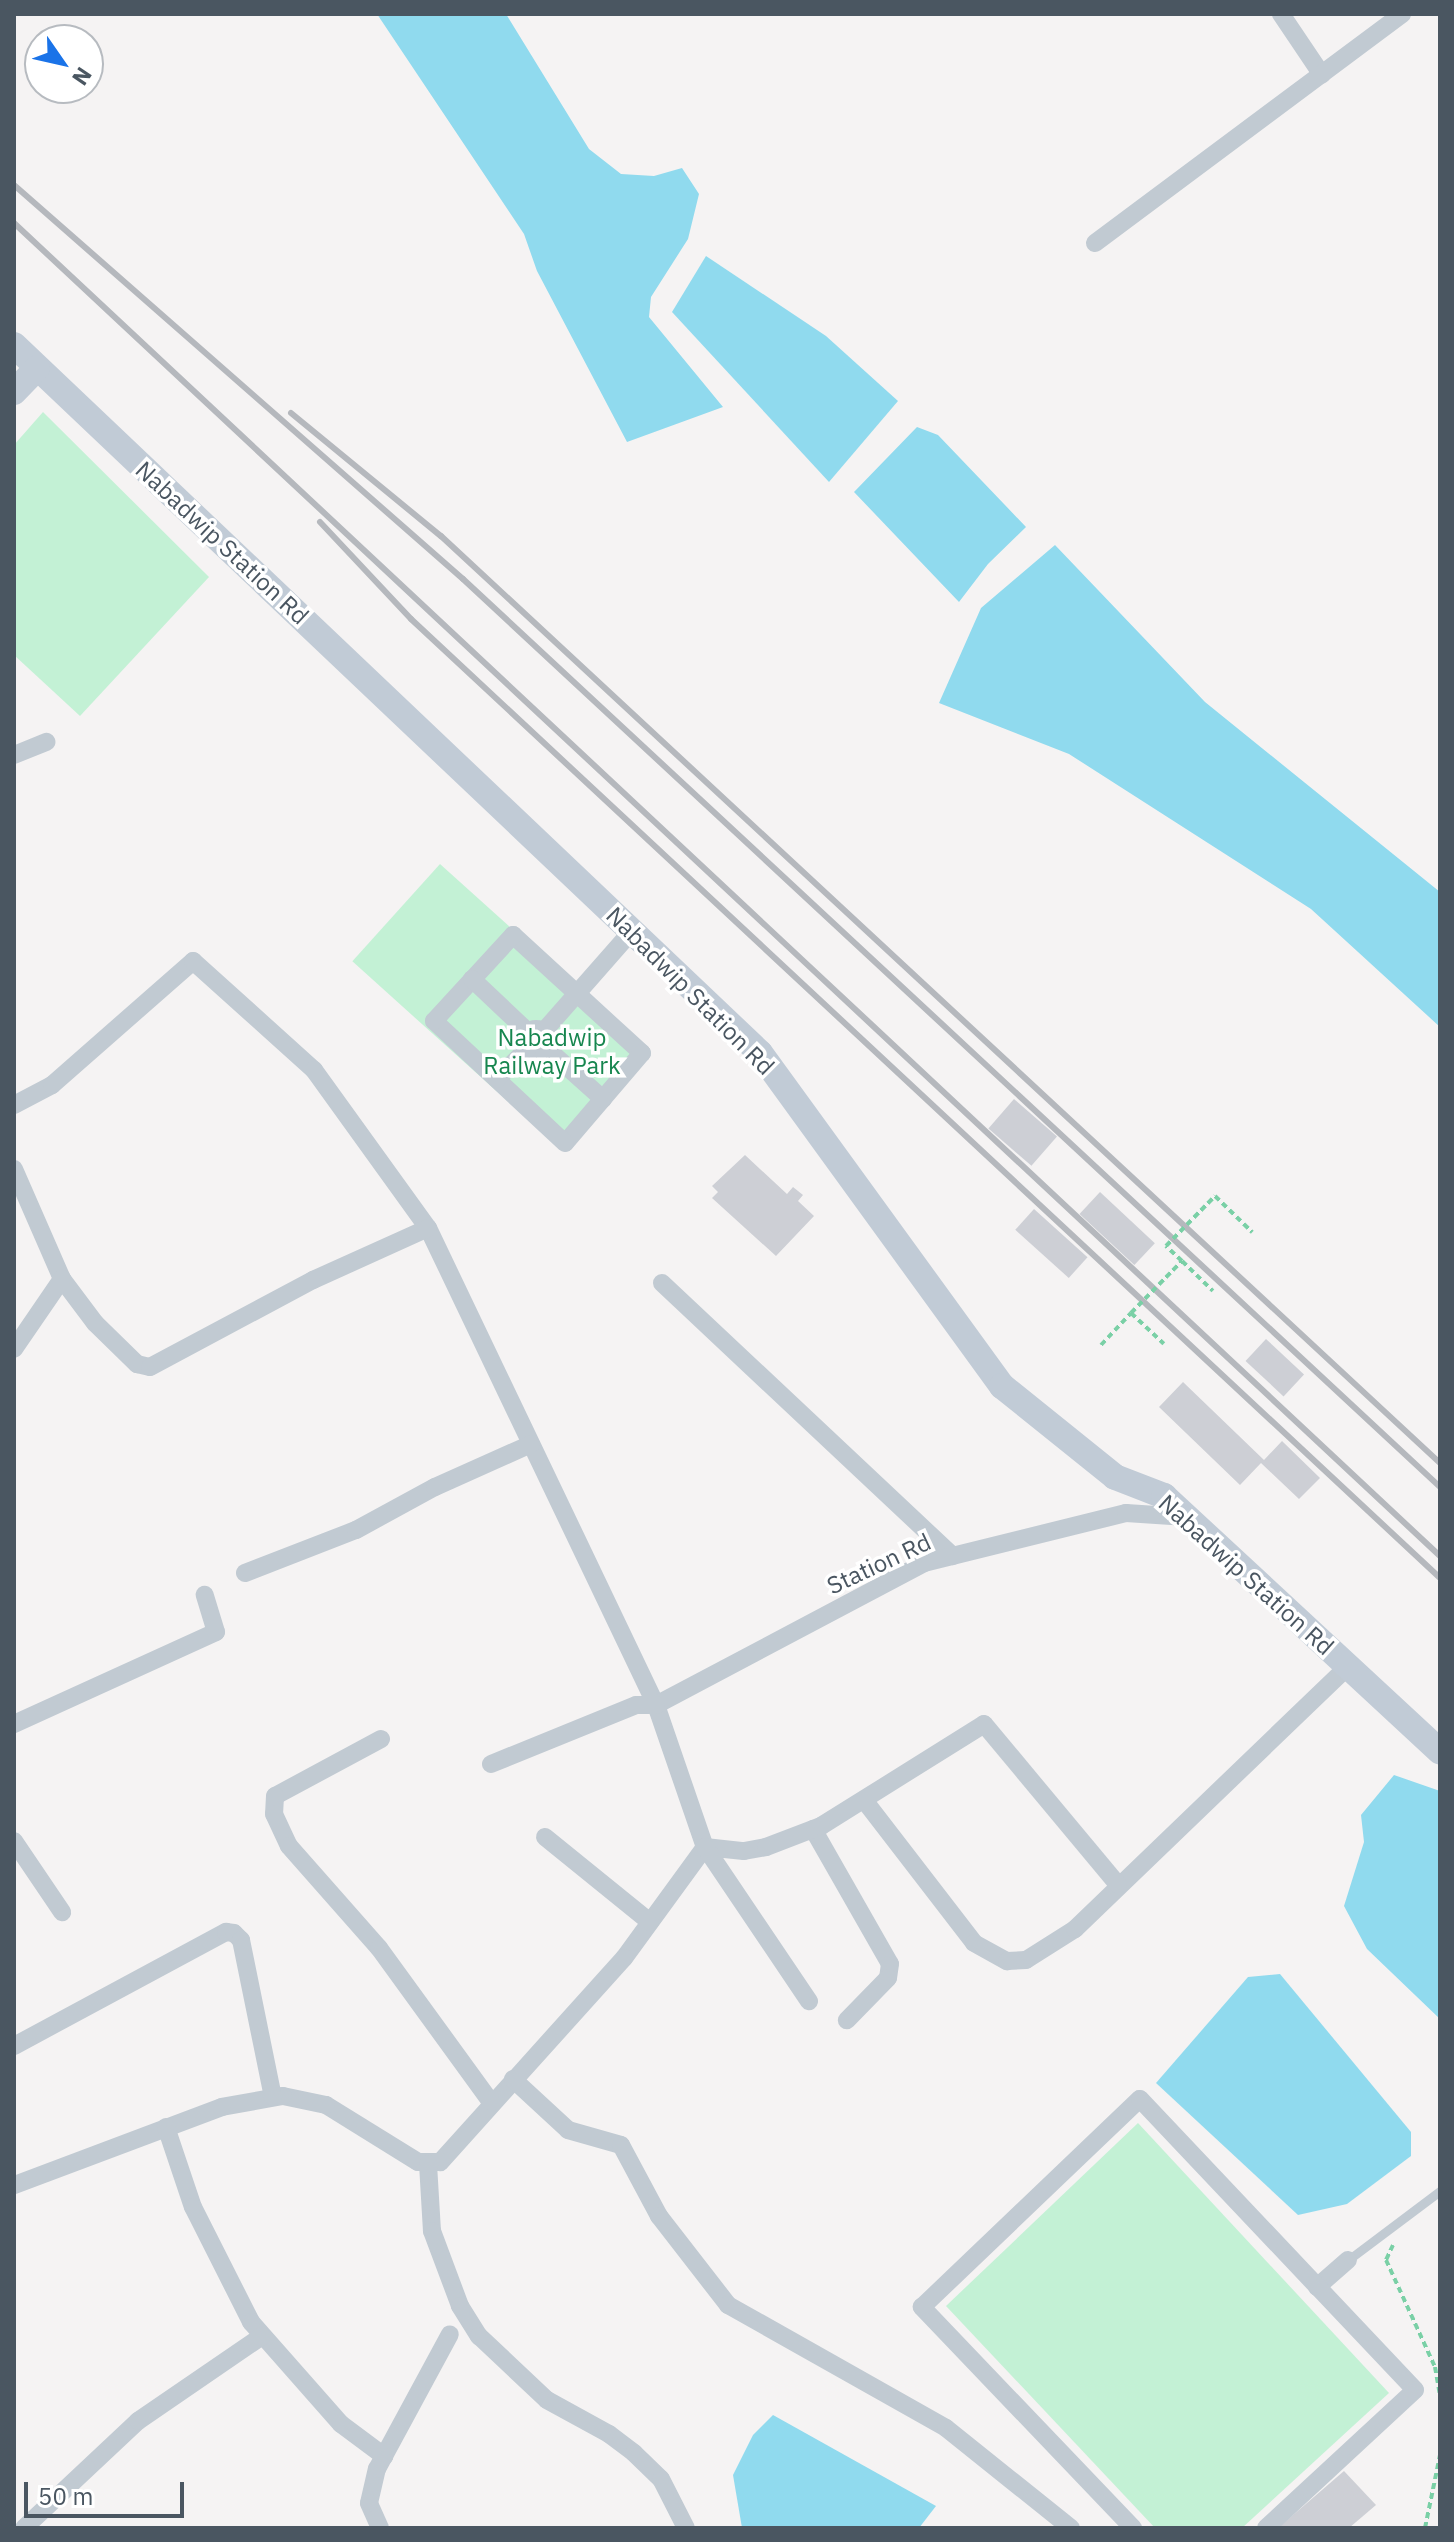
<!DOCTYPE html>
<html>
<head>
<meta charset="utf-8">
<style>
  body { margin:0 }
  #map { position:relative; width:1454px; height:2542px; overflow:hidden; background:#f5f3f3; font-family:"IBM Plex Sans",sans-serif }
  div>[style] { position:absolute }
  .green>* { inset:0; background:#c3f1d5; transform-origin:0 0 }
  .water>* { inset:0; background:#90daee }
  .building>* { inset:0; background:#cdcfd5; transform-origin:0 0 }
  .path>* { height:4px; margin-top:-2px; transform-origin:0; background:repeating-linear-gradient(90deg,#7ad0a6 0 6px,transparent 0 10px) }
  .lane>* { height:9px; margin:-4.5px; padding:0 4.5px; transform-origin:4.5px; border-radius:4.5px; background:#c1cad2 }
  .street>* { height:18px; margin:-9px; padding:0 9px; transform-origin:9px; border-radius:9px; background:#c1cad2 }
  .street>.ring { margin:-9px; padding:0; box-sizing:content-box; background:none; border:18px solid #c1cad2; border-radius:50% }
  .secondary>* { height:26px; margin:-13px; padding:0 13px; transform-origin:13px; border-radius:13px; background:#c1cbd6 }
  .rail>* { height:6px; margin:-3px; padding:0 3px; transform-origin:3px; border-radius:3px; background:#b5b8bd }
  .path-bridge>* { height:4px; margin-top:-2px; transform-origin:0; background:repeating-linear-gradient(90deg,#7ad0a6 0 6px,transparent 0 10px) }
  span { translate:-50% -50%; white-space:nowrap; text-align:center; line-height:1.15; -webkit-text-stroke:7px #fff; paint-order:stroke }
  .street-label { font-size:24px; color:#4a5661 }
  .park-label { font-size:24px; color:#17864f }
  .frame { position:absolute; inset:0; border:16px solid #4a5661; pointer-events:none }
  .north { position:absolute; left:24px; top:24px; width:80px; height:80px; box-sizing:border-box; background:#fff; border:2px solid #b7bbc0; border-radius:50%; rotate:124deg; font-size:22px; font-weight:700; line-height:32px; text-align:center; color:#4a5661 }
  .north::after { content:''; display:block; margin:auto; width:28px; height:36px; background:#1a73e8; clip-path:polygon(50% 0,100% 100%,50% 72%,0 100%) }
  .scale { position:absolute; left:24px; top:2482px; width:160px; height:36px; box-sizing:border-box; border:4px solid #4a5661; border-top:0; padding-left:10px; font-size:24px; line-height:28px; white-space:nowrap; color:#4a5661; -webkit-text-stroke:6px #fff; paint-order:stroke }
</style>
</head>
<body>
<div id="map">
  <div class="green">
    <i style="clip-path:polygon(43px 412px,209px 577px,80px 716px,14px 655px,14px 445px)"></i>
    <i style="left:440px;top:864px;width:283px;height:131px;rotate:42deg"></i>
    <i style="clip-path:polygon(1138px 2123px,1389px 2393px,1242px 2528px,1155px 2528px,946px 2306px)"></i>
  </div>
  <div class="water">
    <i style="clip-path:polygon(377px 14px,506px 14px,589px 149px,621px 174px,654px 176px,682px 168px,699px 194px,688px 239px,651px 297px,649px 317px,723px 407px,627px 442px,537px 271px,524px 234px)"></i>
    <i style="clip-path:polygon(706px 256px,826px 336px,898px 401px,829px 482px,672px 312px)"></i>
    <i style="clip-path:polygon(917px 427px,938px 435px,1026px 527px,988px 564px,959px 602px,854px 492px)"></i>
    <i style="clip-path:polygon(1055px 545px,1205px 702px,1440px 892px,1440px 1027px,1311px 909px,1069px 754px,939px 703px,981px 608px)"></i>
    <i style="clip-path:polygon(1394px 1775px,1440px 1791px,1440px 2019px,1367px 1949px,1344px 1906px,1364px 1842px,1361px 1815px)"></i>
    <i style="clip-path:polygon(1280px 1974px,1411px 2132px,1411px 2156px,1347px 2204px,1298px 2215px,1156px 2083px,1248px 1977px)"></i>
    <i style="clip-path:polygon(773px 2415px,936px 2506px,919px 2528px,742px 2528px,733px 2475px,753px 2435px)"></i>
  </div>
  <div class="building">
    <i style="left:1014px;top:1099px;width:57px;height:39px;rotate:41deg"></i>
    <i style="clip-path:polygon(745px 1155px,787px 1194px,793px 1187px,803px 1195px,798px 1201px,814px 1216px,776px 1256px,712px 1198px,718px 1192px,712px 1186px)"></i>
    <i style="left:1100px;top:1192px;width:75px;height:30px;rotate:43deg"></i>
    <i style="left:1034px;top:1209px;width:72px;height:28px;rotate:42deg"></i>
    <i style="left:1266px;top:1339px;width:52px;height:30px;rotate:43deg"></i>
    <i style="clip-path:polygon(1183px 1382px,1264px 1460px,1282px 1441px,1320px 1478px,1299px 1499px,1261px 1463px,1240px 1485px,1159px 1407px)"></i>
    <i style="clip-path:polygon(1344px 2471px,1376px 2505px,1349px 2528px,1278px 2528px)"></i>
  </div>
  <div class="path">
    <i style="left:1215px;top:1196px;width:52px;rotate:44.2deg"></i>
    <i style="left:1182px;top:1261px;width:43px;rotate:44.1deg"></i>
    <i style="left:1101px;top:1345px;width:44px;rotate:-46.8deg"></i>
    <i style="left:1131px;top:1313px;width:45px;rotate:43.2deg"></i>
    <i style="left:1393px;top:2245px;width:17px;rotate:115deg"></i>
    <i style="left:1386px;top:2260px;width:118px;rotate:65.4deg"></i>
    <i style="left:1435px;top:2367px;width:27px;rotate:80deg"></i>
    <i style="left:1425px;top:2528px;width:75px;rotate:-78.4deg"></i>
  </div>
  <div class="lane">
    <i style="left:1348px;top:2260px;width:115px;rotate:-36.9deg"></i>
  </div>
  <div class="street">
    <i style="left:1281px;top:14px;width:73px;rotate:56.1deg"></i>
    <i style="left:1095px;top:243px;width:383px;rotate:-36.7deg"></i>
    <i style="left:14px;top:755px;width:35px;rotate:-22deg"></i>
    <i style="left:513px;top:935px;width:175px;rotate:42.5deg"></i>
    <i style="left:642px;top:1053px;width:118px;rotate:130.5deg"></i>
    <i style="left:565px;top:1143px;width:179px;rotate:-137deg"></i>
    <i style="left:434px;top:1021px;width:117px;rotate:-47.4deg"></i>
    <i style="left:472px;top:979px;width:77px;rotate:43.4deg"></i>
    <i class="ring" style="left:525px;top:1029px;width:4px;height:4px"></i>
    <i style="left:544px;top:1031px;width:133px;rotate:-48.7deg"></i>
    <i style="left:545px;top:1047px;width:78px;rotate:41.9deg"></i>
    <i style="left:497px;top:1079px;width:44px;rotate:-45deg"></i>
    <i style="left:14px;top:1105px;width:43px;rotate:-27.8deg"></i>
    <i style="left:52px;top:1085px;width:188px;rotate:-41.3deg"></i>
    <i style="left:193px;top:961px;width:163px;rotate:42deg"></i>
    <i style="left:314px;top:1070px;width:195px;rotate:54.2deg"></i>
    <i style="left:428px;top:1228px;width:529px;rotate:64.45deg"></i>
    <i style="left:656px;top:1705px;width:150px;rotate:71deg"></i>
    <i style="left:705px;top:1847px;width:137px;rotate:126.1deg"></i>
    <i style="left:624px;top:1958px;width:275px;rotate:132deg"></i>
    <i style="left:440px;top:2162px;width:22px;rotate:180deg"></i>
    <i style="left:418px;top:2162px;width:108px;rotate:-148.2deg"></i>
    <i style="left:326px;top:2105px;width:44px;rotate:-168.2deg"></i>
    <i style="left:283px;top:2096px;width:62px;rotate:169.8deg"></i>
    <i style="left:222px;top:2107px;width:222px;rotate:159.4deg"></i>
    <i style="left:14px;top:1169px;width:120px;rotate:66.4deg"></i>
    <i style="left:62px;top:1279px;width:55px;rotate:53.1deg"></i>
    <i style="left:95px;top:1323px;width:59px;rotate:44.3deg"></i>
    <i style="left:137px;top:1364px;width:13px;rotate:13deg"></i>
    <i style="left:150px;top:1367px;width:185px;rotate:-28.1deg"></i>
    <i style="left:313px;top:1280px;width:126px;rotate:-24.3deg"></i>
    <i style="left:662px;top:1283px;width:399px;rotate:43.2deg"></i>
    <i style="left:14px;top:1349px;width:85px;rotate:-55.6deg"></i>
    <i style="left:245px;top:1573px;width:119px;rotate:-21.2deg"></i>
    <i style="left:356px;top:1530px;width:90px;rotate:-28.6deg"></i>
    <i style="left:435px;top:1487px;width:105px;rotate:-24.1deg"></i>
    <i style="left:656px;top:1705px;width:303px;rotate:-27.9deg"></i>
    <i style="left:924px;top:1563px;width:208px;rotate:-13.9deg"></i>
    <i style="left:1126px;top:1513px;width:61px;rotate:3.8deg"></i>
    <i style="left:14px;top:1724px;width:222px;rotate:-24.5deg"></i>
    <i style="left:216px;top:1632px;width:39px;rotate:-107deg"></i>
    <i style="left:381px;top:1739px;width:120px;rotate:151.7deg"></i>
    <i style="left:275px;top:1796px;width:18px;rotate:93deg"></i>
    <i style="left:274px;top:1814px;width:35px;rotate:65deg"></i>
    <i style="left:289px;top:1846px;width:136px;rotate:48.6deg"></i>
    <i style="left:379px;top:1948px;width:190px;rotate:54deg"></i>
    <i style="left:491px;top:1764px;width:157px;rotate:-22.1deg"></i>
    <i style="left:636px;top:1705px;width:20px"></i>
    <i style="left:864px;top:1800px;width:180px;rotate:52.4deg"></i>
    <i style="left:974px;top:1943px;width:38px;rotate:29deg"></i>
    <i style="left:1007px;top:1961px;width:19px;rotate:-3deg"></i>
    <i style="left:1026px;top:1960px;width:58px;rotate:-32.3deg"></i>
    <i style="left:1075px;top:1929px;width:378px;rotate:-43.9deg"></i>
    <i style="left:813px;top:1829px;width:155px;rotate:60.3deg"></i>
    <i style="left:890px;top:1964px;width:14px;rotate:98deg"></i>
    <i style="left:888px;top:1978px;width:59px;rotate:134.3deg"></i>
    <i style="left:545px;top:1837px;width:135px;rotate:39deg"></i>
    <i style="left:14px;top:1841px;width:86px;rotate:55.9deg"></i>
    <i style="left:705px;top:1847px;width:39px;rotate:6deg"></i>
    <i style="left:744px;top:1851px;width:22px;rotate:-10deg"></i>
    <i style="left:766px;top:1847px;width:59px;rotate:-20.9deg"></i>
    <i style="left:821px;top:1826px;width:192px;rotate:-32deg"></i>
    <i style="left:984px;top:1724px;width:209px;rotate:50.2deg"></i>
    <i style="left:705px;top:1847px;width:186px;rotate:56deg"></i>
    <i style="left:14px;top:2046px;width:241px;rotate:-28.3deg"></i>
    <i style="left:226px;top:1932px;width:8px;rotate:7deg"></i>
    <i style="left:234px;top:1933px;width:10px;rotate:45deg"></i>
    <i style="left:241px;top:1940px;width:160px;rotate:78.5deg"></i>
    <i style="left:513px;top:2079px;width:75px;rotate:42.8deg"></i>
    <i style="left:568px;top:2130px;width:55px;rotate:15.8deg"></i>
    <i style="left:621px;top:2145px;width:81px;rotate:61.8deg"></i>
    <i style="left:659px;top:2216px;width:113px;rotate:52.2deg"></i>
    <i style="left:728px;top:2305px;width:250px;rotate:29.4deg"></i>
    <i style="left:946px;top:2428px;width:160px;rotate:38.7deg"></i>
    <i style="left:166px;top:2127px;width:84px;rotate:71.4deg"></i>
    <i style="left:193px;top:2207px;width:129px;rotate:63.2deg"></i>
    <i style="left:251px;top:2322px;width:136px;rotate:48.6deg"></i>
    <i style="left:341px;top:2424px;width:54px;rotate:36.7deg"></i>
    <i style="left:428px;top:2164px;width:67px;rotate:86.6deg"></i>
    <i style="left:432px;top:2231px;width:80px;rotate:69.5deg"></i>
    <i style="left:460px;top:2306px;width:36px;rotate:58deg"></i>
    <i style="left:479px;top:2336px;width:93px;rotate:43.3deg"></i>
    <i style="left:547px;top:2400px;width:71px;rotate:28.7deg"></i>
    <i style="left:609px;top:2434px;width:31px;rotate:37deg"></i>
    <i style="left:634px;top:2453px;width:37px;rotate:44deg"></i>
    <i style="left:661px;top:2479px;width:55px;rotate:63deg"></i>
    <i style="left:1317px;top:2287px;width:41px;rotate:-41.1deg"></i>
    <i style="left:24px;top:2528px;width:156px;rotate:-43.2deg"></i>
    <i style="left:138px;top:2421px;width:150px;rotate:-34.4deg"></i>
    <i style="left:380px;top:2528px;width:27px;rotate:-114deg"></i>
    <i style="left:369px;top:2503px;width:35px;rotate:-77deg"></i>
    <i style="left:377px;top:2469px;width:153px;rotate:-61.6deg"></i>
    <i style="left:1133px;top:2528px;width:306px;rotate:-133.7deg"></i>
    <i style="left:922px;top:2307px;width:301px;rotate:-43.7deg"></i>
    <i style="left:1140px;top:2099px;width:400px;rotate:46.6deg"></i>
    <i style="left:1415px;top:2390px;width:203px;rotate:137.2deg"></i>
  </div>
  <div class="secondary">
    <i style="left:14px;top:345px;width:1028px;rotate:43.5deg"></i>
    <i style="left:760px;top:1053px;width:412px;rotate:54deg"></i>
    <i style="left:1002px;top:1386px;width:145px;rotate:38.8deg"></i>
    <i style="left:1115px;top:1477px;width:53px;rotate:21.2deg"></i>
    <i style="left:1164px;top:1496px;width:376px;rotate:42.8deg"></i>
    <i style="left:14px;top:392px;width:33px;rotate:-46deg"></i>
  </div>
  <div class="rail">
    <i style="left:14px;top:185px;width:597px;rotate:41.27deg"></i>
    <i style="left:463px;top:579px;width:1334px;rotate:42.9deg"></i>
    <i style="left:14px;top:223px;width:1952px;rotate:43.07deg"></i>
    <i style="left:291px;top:413px;width:194px;rotate:39.4deg"></i>
    <i style="left:441px;top:536px;width:1363px;rotate:42.86deg"></i>
    <i style="left:320px;top:522px;width:133px;rotate:46.8deg"></i>
    <i style="left:411px;top:619px;width:1407px;rotate:42.98deg"></i>
  </div>
  <div class="path-bridge">
    <i style="left:1131px;top:1313px;width:73px;rotate:-45.6deg"></i>
    <i style="left:1182px;top:1261px;width:22px;rotate:-137deg"></i>
    <i style="left:1166px;top:1246px;width:70px;rotate:-45.6deg"></i>
  </div>
  <div class="street-label">
    <span style="left:222px;top:543px;rotate:43deg">Nabadwip Station Rd</span>
    <span style="left:690px;top:991px;rotate:45deg">Nabadwip Station Rd</span>
    <span style="left:879px;top:1564px;rotate:-25deg">Station Rd</span>
    <span style="left:1246px;top:1575px;rotate:42deg">Nabadwip Station Rd</span>
  </div>
  <div class="park-label">
    <span style="left:552px;top:1052px">Nabadwip<br>Railway Park</span>
  </div>
  <div class="frame"></div>
  <div class="north">N</div>
  <div class="scale">50 m</div>
</div>
</body>
</html>
